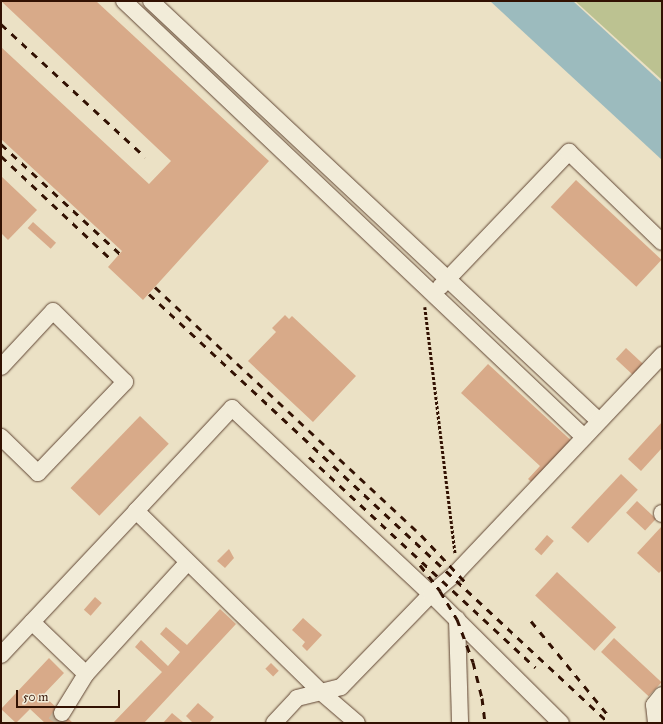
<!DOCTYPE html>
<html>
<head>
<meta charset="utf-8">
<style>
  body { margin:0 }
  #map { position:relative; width:663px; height:724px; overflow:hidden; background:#ebe1c5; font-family:"IM FELL Great Primer",serif }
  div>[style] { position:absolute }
  .green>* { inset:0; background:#bcc291 }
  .water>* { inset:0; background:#9cbbbe }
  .building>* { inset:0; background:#d8aa89; transform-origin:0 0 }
  .minor-tunnel>* { height:16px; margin-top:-8px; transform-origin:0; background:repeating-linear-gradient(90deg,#c6b79e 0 16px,transparent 0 24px) }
  .path>* { height:2.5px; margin-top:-1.25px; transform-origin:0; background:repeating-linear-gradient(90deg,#321102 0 3px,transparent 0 5px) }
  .roads { filter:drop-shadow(0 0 1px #604533) drop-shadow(0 0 1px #604533) }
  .minor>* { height:16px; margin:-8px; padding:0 8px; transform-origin:8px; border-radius:8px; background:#f2ecd9 }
  .rail>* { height:3px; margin-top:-1.5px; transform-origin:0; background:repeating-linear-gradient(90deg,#321102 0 7px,transparent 0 14px) }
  span { translate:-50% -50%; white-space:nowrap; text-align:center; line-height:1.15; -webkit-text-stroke:3px #f2ecd9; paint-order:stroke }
  .frame { position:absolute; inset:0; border:2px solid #321102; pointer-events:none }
  .scale { position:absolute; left:16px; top:690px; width:104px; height:18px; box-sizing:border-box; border:2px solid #321102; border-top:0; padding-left:5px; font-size:12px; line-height:14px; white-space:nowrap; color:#321102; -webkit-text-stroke:3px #f2ecd9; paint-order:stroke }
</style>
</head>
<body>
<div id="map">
  <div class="green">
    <i style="clip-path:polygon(575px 1px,662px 1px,662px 80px)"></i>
  </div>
  <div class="water">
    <i style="clip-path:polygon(490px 1px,573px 1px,662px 83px,662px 160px)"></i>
  </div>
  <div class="building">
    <i style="clip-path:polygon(1px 1px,96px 1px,269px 161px,143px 300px,108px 267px,122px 251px,1px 139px,1px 47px,149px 184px,171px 161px)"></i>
    <i style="clip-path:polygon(1px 176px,37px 210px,8px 240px,1px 233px)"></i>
    <i style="left:576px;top:180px;width:117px;height:37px;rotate:43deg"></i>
    <i style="left:33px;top:222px;width:31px;height:8px;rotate:42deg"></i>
    <i style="clip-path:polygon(285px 315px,289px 319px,292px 316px,356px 376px,313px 422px,248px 361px,276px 332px,272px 328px)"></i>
    <i style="left:626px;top:348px;width:25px;height:15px;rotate:43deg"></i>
    <i style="clip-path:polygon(488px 364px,576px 445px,537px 487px,528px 479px,540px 466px,461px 393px)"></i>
    <i style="left:140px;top:416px;width:40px;height:100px;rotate:44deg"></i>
    <i style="clip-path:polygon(662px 422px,662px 448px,641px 471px,628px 459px)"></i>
    <i style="left:621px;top:474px;width:23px;height:73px;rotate:43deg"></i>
    <i style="left:637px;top:501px;width:26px;height:16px;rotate:43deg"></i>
    <i style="clip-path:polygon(662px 526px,662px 570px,659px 573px,637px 553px)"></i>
    <i style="left:547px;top:535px;width:9px;height:19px;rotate:41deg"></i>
    <i style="clip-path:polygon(229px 549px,234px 558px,225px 568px,217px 561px)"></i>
    <i style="left:557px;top:572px;width:81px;height:32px;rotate:43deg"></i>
    <i style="left:95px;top:597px;width:9px;height:17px;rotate:41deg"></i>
    <i style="clip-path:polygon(220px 609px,236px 624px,144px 723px,113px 723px,162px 672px,135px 647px,141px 640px,168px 666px,180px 652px,160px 634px,166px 627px,187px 645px)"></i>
    <i style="clip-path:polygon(303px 618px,322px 635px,307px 651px,302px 646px,305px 642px,292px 630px)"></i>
    <i style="left:614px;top:638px;width:65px;height:19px;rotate:43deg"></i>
    <i style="clip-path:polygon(49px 658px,64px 673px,43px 695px,73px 723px,45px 723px,30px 709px,16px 723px,1px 709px)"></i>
    <i style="left:271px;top:663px;width:11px;height:8px;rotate:45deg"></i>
    <i style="clip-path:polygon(198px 703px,214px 717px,209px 723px,193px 723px,186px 716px)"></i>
    <i style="clip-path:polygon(172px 713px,184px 723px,163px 723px)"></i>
  </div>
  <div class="minor-tunnel">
    <i style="left:55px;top:723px;width:12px;rotate:-55deg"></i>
  </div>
  <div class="path">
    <i style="left:425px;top:307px;width:248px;rotate:83deg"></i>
  </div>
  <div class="roads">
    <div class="minor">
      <i style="left:124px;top:1px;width:634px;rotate:43.47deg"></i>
      <i style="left:151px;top:1px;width:614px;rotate:43.15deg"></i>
      <i style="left:440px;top:287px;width:187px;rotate:-46.3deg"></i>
      <i style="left:569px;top:152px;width:129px;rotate:44.1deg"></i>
      <i style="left:1px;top:367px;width:76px;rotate:-47.1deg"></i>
      <i style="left:53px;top:311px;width:101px;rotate:44.6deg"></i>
      <i style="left:125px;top:382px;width:126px;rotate:133.7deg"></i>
      <i style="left:38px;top:473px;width:52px;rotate:-135.8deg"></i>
      <i style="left:662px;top:513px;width:1px;rotate:90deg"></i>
      <i style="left:457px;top:619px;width:104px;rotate:88.3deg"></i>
      <i style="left:32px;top:622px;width:75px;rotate:43.9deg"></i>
      <i style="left:1px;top:655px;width:197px;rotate:-46.8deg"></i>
      <i style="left:62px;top:713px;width:46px;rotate:-58.4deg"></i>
      <i style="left:86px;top:674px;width:151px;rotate:-47.7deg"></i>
      <i style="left:274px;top:723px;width:34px;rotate:-47deg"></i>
      <i style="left:297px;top:698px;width:45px;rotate:-14deg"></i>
      <i style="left:341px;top:687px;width:129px;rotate:-45.9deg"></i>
      <i style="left:431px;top:594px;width:34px;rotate:-40deg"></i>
      <i style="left:457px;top:572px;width:299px;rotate:-46.6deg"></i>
      <i style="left:357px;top:723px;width:48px;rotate:-139.3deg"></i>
      <i style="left:321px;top:692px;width:259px;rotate:-135.6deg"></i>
      <i style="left:136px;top:511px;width:141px;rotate:-47deg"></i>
      <i style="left:232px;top:408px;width:272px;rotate:43.1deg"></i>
      <i style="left:431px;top:594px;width:183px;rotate:44.8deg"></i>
      <i style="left:656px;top:723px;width:18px;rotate:-96deg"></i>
      <i style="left:654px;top:705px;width:13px;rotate:-51deg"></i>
    </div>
  </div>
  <div class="rail">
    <i style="left:1px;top:24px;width:196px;rotate:42.7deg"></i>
    <i style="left:1px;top:144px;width:162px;rotate:42.7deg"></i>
    <i style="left:1px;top:156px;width:154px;rotate:43.2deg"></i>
    <i style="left:155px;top:287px;width:364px;rotate:43deg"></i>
    <i style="left:421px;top:535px;width:69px;rotate:46.8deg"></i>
    <i style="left:149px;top:294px;width:629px;rotate:43deg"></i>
    <i style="left:309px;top:457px;width:309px;rotate:42.9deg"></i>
    <i style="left:420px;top:565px;width:33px;rotate:52deg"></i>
    <i style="left:440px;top:591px;width:33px;rotate:59deg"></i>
    <i style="left:457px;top:619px;width:46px;rotate:69.6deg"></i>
    <i style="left:473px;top:662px;width:37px;rotate:76deg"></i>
    <i style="left:482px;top:698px;width:25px;rotate:83deg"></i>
    <i style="left:531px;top:621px;width:122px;rotate:50.7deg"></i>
  </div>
  <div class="frame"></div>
  <div class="scale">50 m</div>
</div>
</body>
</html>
